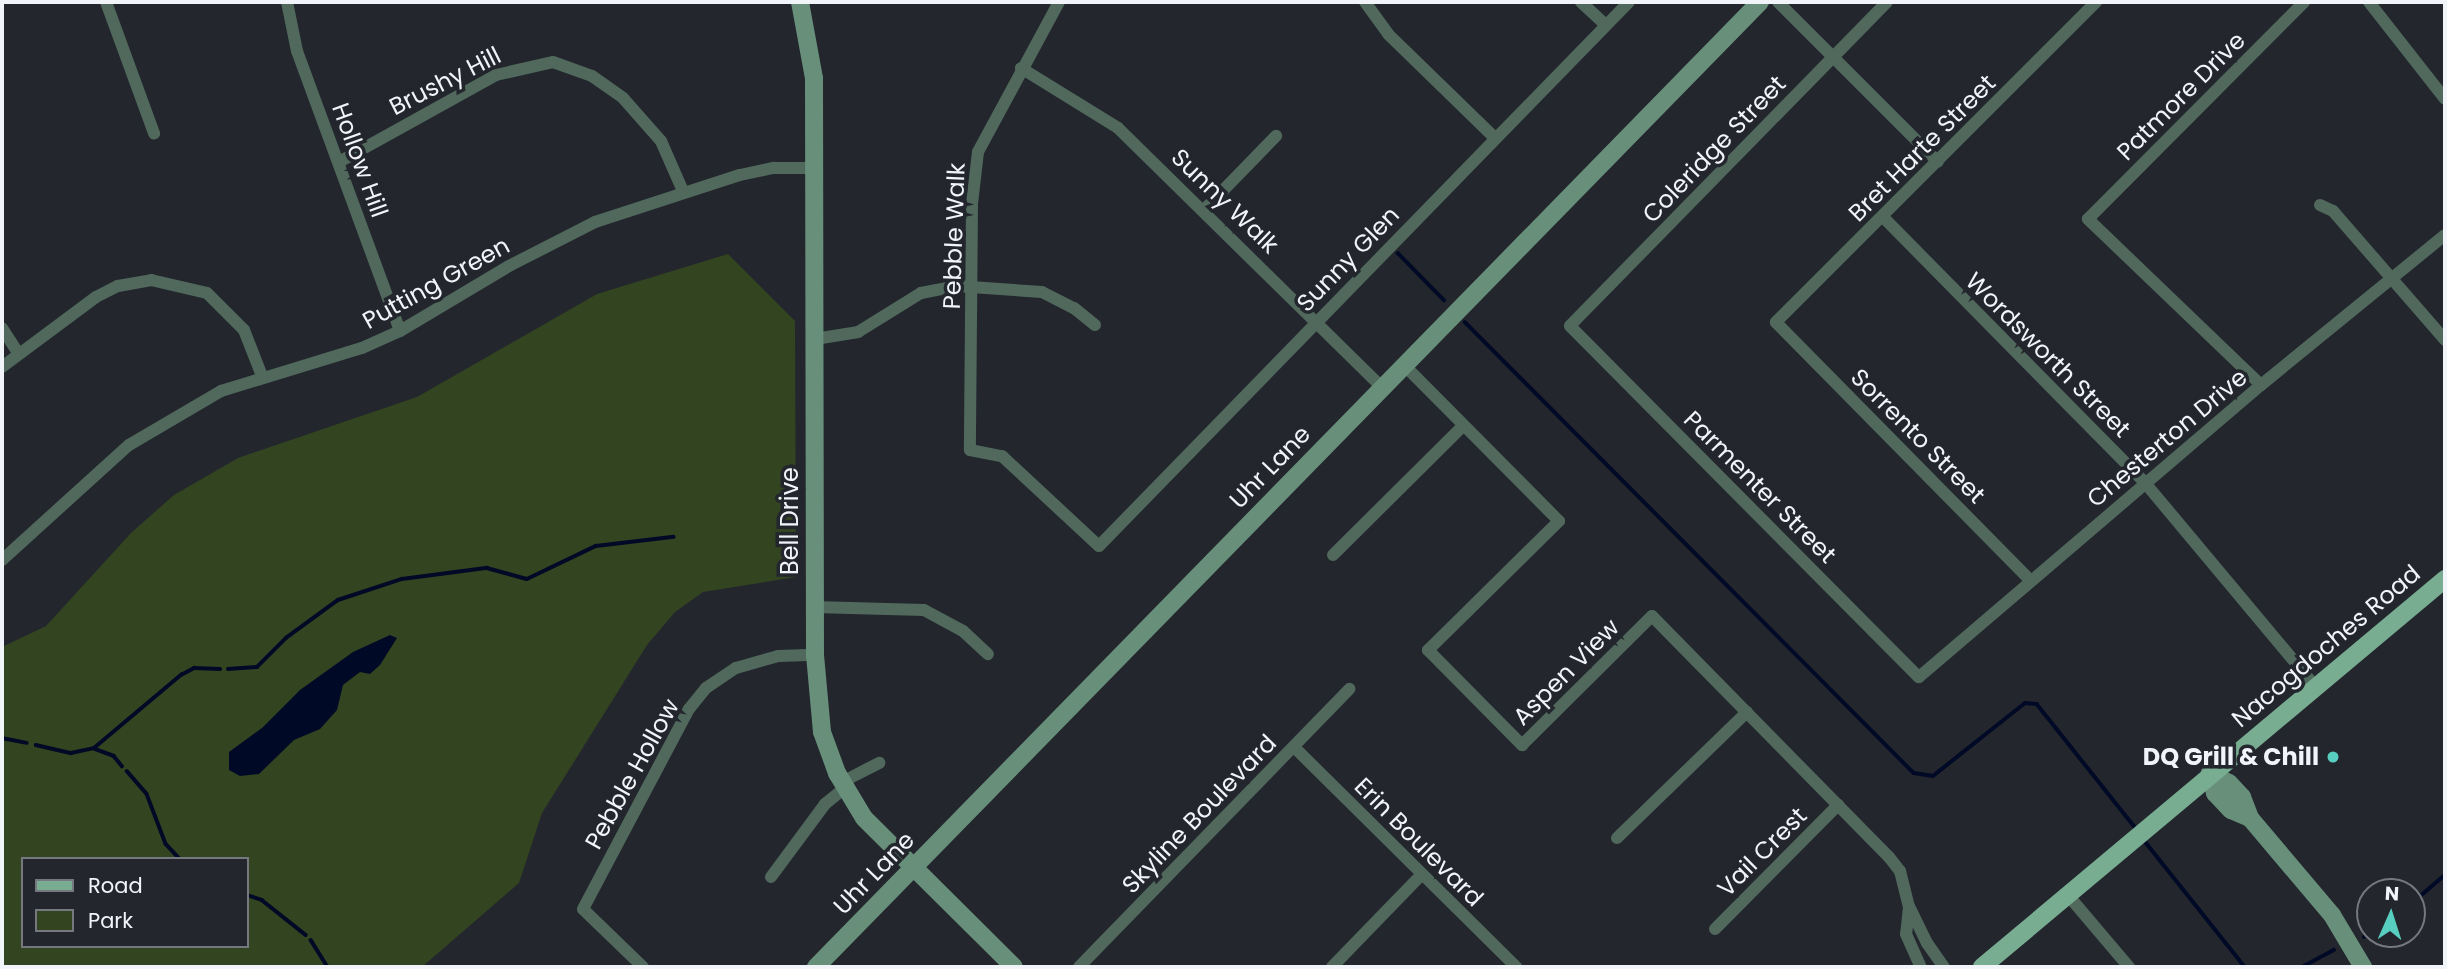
<!DOCTYPE html>
<html>
<head>
<meta charset="utf-8">
<style>
  body { margin:0 }
  #map { position:relative; width:2447px; height:969px; overflow:hidden; background:#23262d; font-family:Poppins,sans-serif }
  div>[style] { position:absolute }
  .green>* { inset:0; background:#334421 }
  .water>* { inset:0; background:#000925 }
  .stream>* { height:3.5px; margin:-1.75px; padding:0 1.75px; transform-origin:1.75px; border-radius:1.75px; background:#000925 }
  .street>* { height:12px; margin:-6px; padding:0 6px; transform-origin:6px; border-radius:6px; background:#50695c }
  .secondary>* { height:18px; margin:-9px; padding:0 9px; transform-origin:9px; border-radius:9px; background:#678f7a }
  .primary>* { height:18px; margin:-9px; padding:0 9px; transform-origin:9px; border-radius:9px; background:#78ad92 }
  .dots>* { width:19px; height:19px; translate:-50% -50%; box-sizing:border-box; border:4px solid #23262d; border-radius:50% }
  span { translate:-50% -50%; white-space:nowrap; text-align:center; line-height:1.15; -webkit-text-stroke:7px #23262d; paint-order:stroke }
  .street-label { font-size:24px; color:#f1f4f9 }
  .poi-label { font-size:24px; color:#f1f4f9; font-weight:700 }
  .right { translate:-100% -50%; text-align:right }
  .frame { position:absolute; inset:0; border:4px solid #f1f4f9; pointer-events:none }
  .legend { position:absolute; left:21px; top:857px; width:228px; height:91px; box-sizing:border-box; background:#23262d; border:2px solid #75787f; margin:0; padding:9px 12px; list-style:none; font-size:21px; color:#f1f4f9 }
  .legend li { display:flex; align-items:center; gap:14px; height:35px }
  .legend b { width:35px; border:2px solid #75787f }
  .north { position:absolute; left:2356px; top:878px; width:70px; height:70px; box-sizing:border-box; background:#23262d; border:2px solid #75787f; border-radius:50%; rotate:3deg; font-size:19px; font-weight:700; line-height:28px; text-align:center; color:#f1f4f9 }
  .north::after { content:''; display:block; margin:auto; width:24px; height:32px; background:#58cec0; clip-path:polygon(50% 0,100% 100%,50% 72%,0 100%) }
</style>
</head>
<body>
<div id="map">
  <div class="green">
    <i style="clip-path:polygon(evenodd,728px 254px,795px 321px,796px 577px,703px 592px,675px 612px,647px 645px,542px 813px,519px 883px,422px 967px,2px 967px,2px 647px,46px 626px,131px 533px,174px 495px,238px 458px,417px 397px,597px 294px,728px 254px,23px 859px,247px 859px,247px 946px,23px 946px,23px 859px)"></i>
  </div>
  <div class="water">
    <i style="clip-path:polygon(390px 635px,397px 638px,380px 665px,370px 674px,360px 672px,343px 685px,337px 710px,320px 729px,294px 740px,259px 774px,240px 776px,229px 770px,229px 752px,262px 728px,300px 690px,353px 652px)"></i>
  </div>
  <div class="stream">
    <i style="left:1398px;top:253px;width:66px;rotate:45.6deg"></i>
    <i style="left:1465px;top:322px;width:636px;rotate:45.13deg"></i>
    <i style="left:1914px;top:773px;width:19px;rotate:9deg"></i>
    <i style="left:1933px;top:776px;width:117px;rotate:-38.4deg"></i>
    <i style="left:2025px;top:703px;width:12px;rotate:5deg"></i>
    <i style="left:2037px;top:704px;width:162px;rotate:51.5deg"></i>
    <i style="left:228px;top:669px;width:29px;rotate:-4deg"></i>
    <i style="left:257px;top:667px;width:41px;rotate:-45deg"></i>
    <i style="left:286px;top:638px;width:64px;rotate:-36.2deg"></i>
    <i style="left:338px;top:600px;width:67px;rotate:-18.2deg"></i>
    <i style="left:402px;top:579px;width:86px;rotate:-7.4deg"></i>
    <i style="left:487px;top:568px;width:41px;rotate:15.4deg"></i>
    <i style="left:527px;top:579px;width:76px;rotate:-25.6deg"></i>
    <i style="left:596px;top:546px;width:78px;rotate:-6.7deg"></i>
    <i style="left:2px;top:738px;width:25px;rotate:11deg"></i>
    <i style="left:36px;top:745px;width:36px;rotate:13deg"></i>
    <i style="left:71px;top:753px;width:24px;rotate:-12deg"></i>
    <i style="left:94px;top:748px;width:114px;rotate:-40deg"></i>
    <i style="left:181px;top:675px;width:15px;rotate:-28deg"></i>
    <i style="left:194px;top:668px;width:26px;rotate:2deg"></i>
    <i style="left:95px;top:749px;width:20px;rotate:20deg"></i>
    <i style="left:114px;top:756px;width:13px;rotate:51deg"></i>
    <i style="left:127px;top:771px;width:30px;rotate:49deg"></i>
    <i style="left:147px;top:794px;width:53px;rotate:69.2deg"></i>
    <i style="left:166px;top:844px;width:21px;rotate:47deg"></i>
    <i style="left:2144px;top:840px;width:162px;rotate:51.5deg"></i>
    <i style="left:247px;top:895px;width:16px;rotate:18deg"></i>
    <i style="left:262px;top:900px;width:56px;rotate:38.5deg"></i>
    <i style="left:2412px;top:903px;width:43px;rotate:-40.3deg"></i>
    <i style="left:2364px;top:937px;width:7px;rotate:-34deg"></i>
    <i style="left:311px;top:940px;width:32px;rotate:58deg"></i>
    <i style="left:2302px;top:967px;width:36px;rotate:-28deg"></i>
  </div>
  <div class="street">
    <i style="left:106px;top:2px;width:140px;rotate:69.9deg"></i>
    <i style="left:287px;top:2px;width:50px;rotate:78.5deg"></i>
    <i style="left:297px;top:51px;width:298px;rotate:69.8deg"></i>
    <i style="left:1059px;top:2px;width:170px;rotate:118.4deg"></i>
    <i style="left:978px;top:152px;width:52px;rotate:96.6deg"></i>
    <i style="left:972px;top:204px;width:246px;rotate:90.5deg"></i>
    <i style="left:970px;top:450px;width:33px;rotate:11deg"></i>
    <i style="left:1002px;top:456px;width:132px;rotate:42.9deg"></i>
    <i style="left:1099px;top:546px;width:759px;rotate:-45.75deg"></i>
    <i style="left:1365px;top:2px;width:39px;rotate:54deg"></i>
    <i style="left:1388px;top:34px;width:149px;rotate:44.2deg"></i>
    <i style="left:1581px;top:2px;width:34px;rotate:43deg"></i>
    <i style="left:1778px;top:2px;width:226px;rotate:45deg"></i>
    <i style="left:1887px;top:2px;width:453px;rotate:134.4deg"></i>
    <i style="left:1570px;top:326px;width:495px;rotate:45.2deg"></i>
    <i style="left:1919px;top:677px;width:450px;rotate:-40.5deg"></i>
    <i style="left:2261px;top:385px;width:237px;rotate:-39.2deg"></i>
    <i style="left:2369px;top:2px;width:123px;rotate:51.9deg"></i>
    <i style="left:1021px;top:68px;width:114px;rotate:31.7deg"></i>
    <i style="left:1118px;top:128px;width:370px;rotate:44.5deg"></i>
    <i style="left:339px;top:162px;width:179px;rotate:-29deg"></i>
    <i style="left:496px;top:75px;width:58px;rotate:-12.8deg"></i>
    <i style="left:553px;top:62px;width:41px;rotate:19.7deg"></i>
    <i style="left:592px;top:76px;width:38px;rotate:35deg"></i>
    <i style="left:623px;top:98px;width:57px;rotate:48.5deg"></i>
    <i style="left:661px;top:141px;width:55px;rotate:66.3deg"></i>
    <i style="left:2320px;top:205px;width:14px;rotate:25deg"></i>
    <i style="left:2333px;top:211px;width:171px;rotate:49deg"></i>
    <i style="left:1203px;top:211px;width:105px;rotate:-45.8deg"></i>
    <i style="left:1883px;top:217px;width:375px;rotate:45.4deg"></i>
    <i style="left:2146px;top:484px;width:265px;rotate:50.1deg"></i>
    <i style="left:2px;top:328px;width:30px;rotate:57deg"></i>
    <i style="left:815px;top:339px;width:44px;rotate:-9.2deg"></i>
    <i style="left:858px;top:332px;width:74px;rotate:-31.8deg"></i>
    <i style="left:921px;top:293px;width:36px;rotate:-11deg"></i>
    <i style="left:956px;top:286px;width:86px;rotate:4deg"></i>
    <i style="left:1042px;top:292px;width:36px;rotate:27deg"></i>
    <i style="left:1074px;top:308px;width:27px;rotate:39deg"></i>
    <i style="left:1404px;top:365px;width:220px;rotate:45.2deg"></i>
    <i style="left:1559px;top:521px;width:184px;rotate:135.4deg"></i>
    <i style="left:1428px;top:650px;width:134px;rotate:45.3deg"></i>
    <i style="left:1522px;top:745px;width:183px;rotate:-44.8deg"></i>
    <i style="left:1652px;top:616px;width:338px;rotate:45.5deg"></i>
    <i style="left:1889px;top:857px;width:18px;rotate:52deg"></i>
    <i style="left:1900px;top:871px;width:36px;rotate:76deg"></i>
    <i style="left:1909px;top:906px;width:41px;rotate:64.1deg"></i>
    <i style="left:1927px;top:943px;width:29px;rotate:55deg"></i>
    <i style="left:2px;top:367px;width:117px;rotate:-36.7deg"></i>
    <i style="left:96px;top:297px;width:25px;rotate:-27deg"></i>
    <i style="left:118px;top:286px;width:34px;rotate:-10deg"></i>
    <i style="left:151px;top:280px;width:57px;rotate:13.1deg"></i>
    <i style="left:207px;top:293px;width:52px;rotate:45deg"></i>
    <i style="left:244px;top:330px;width:49px;rotate:68.6deg"></i>
    <i style="left:2261px;top:385px;width:240px;rotate:-136.2deg"></i>
    <i style="left:2088px;top:219px;width:306px;rotate:-45.1deg"></i>
    <i style="left:1333px;top:555px;width:183px;rotate:-44.8deg"></i>
    <i style="left:2px;top:560px;width:171px;rotate:-42.2deg"></i>
    <i style="left:129px;top:445px;width:107px;rotate:-30.4deg"></i>
    <i style="left:221px;top:391px;width:147px;rotate:-17deg"></i>
    <i style="left:362px;top:348px;width:42px;rotate:-24.1deg"></i>
    <i style="left:400px;top:331px;width:127px;rotate:-30.8deg"></i>
    <i style="left:509px;top:266px;width:97px;rotate:-27.1deg"></i>
    <i style="left:595px;top:222px;width:152px;rotate:-18deg"></i>
    <i style="left:740px;top:175px;width:35px;rotate:-12deg"></i>
    <i style="left:774px;top:168px;width:40px"></i>
    <i style="left:2030px;top:580px;width:362px;rotate:-134.6deg"></i>
    <i style="left:1776px;top:322px;width:453px;rotate:-45deg"></i>
    <i style="left:814px;top:607px;width:110px;rotate:1.6deg"></i>
    <i style="left:924px;top:610px;width:44px;rotate:28.3deg"></i>
    <i style="left:963px;top:631px;width:34px;rotate:43deg"></i>
    <i style="left:1294px;top:747px;width:313px;rotate:44.7deg"></i>
    <i style="left:842px;top:782px;width:42px;rotate:-27.2deg"></i>
    <i style="left:1617px;top:838px;width:181px;rotate:-44.1deg"></i>
    <i style="left:771px;top:877px;width:91px;rotate:-53.5deg"></i>
    <i style="left:825px;top:804px;width:26px;rotate:-39deg"></i>
    <i style="left:2067px;top:894px;width:96px;rotate:49.7deg"></i>
    <i style="left:1909px;top:907px;width:27px;rotate:96deg"></i>
    <i style="left:1906px;top:934px;width:36px;rotate:66deg"></i>
    <i style="left:1715px;top:929px;width:175px;rotate:-45.2deg"></i>
    <i style="left:643px;top:967px;width:83px;rotate:-136deg"></i>
    <i style="left:583px;top:909px;width:226px;rotate:-62.1deg"></i>
    <i style="left:689px;top:709px;width:27px;rotate:-51deg"></i>
    <i style="left:706px;top:688px;width:36px;rotate:-34deg"></i>
    <i style="left:736px;top:668px;width:44px;rotate:-15.9deg"></i>
    <i style="left:778px;top:656px;width:37px;rotate:-2deg"></i>
    <i style="left:1079px;top:967px;width:388px;rotate:-45.8deg"></i>
    <i style="left:1332px;top:967px;width:129px;rotate:-45.9deg"></i>
  </div>
  <div class="secondary">
    <i style="left:800px;top:2px;width:77px;rotate:79.6deg"></i>
    <i style="left:814px;top:78px;width:577px;rotate:89.9deg"></i>
    <i style="left:815px;top:655px;width:77px;rotate:84.8deg"></i>
    <i style="left:822px;top:732px;width:44px;rotate:69.9deg"></i>
    <i style="left:837px;top:773px;width:52px;rotate:59deg"></i>
    <i style="left:864px;top:818px;width:211px;rotate:44.8deg"></i>
    <i style="left:2210px;top:773px;width:21px;rotate:28deg"></i>
    <i style="left:2229px;top:783px;width:19px;rotate:47deg"></i>
    <i style="left:2242px;top:797px;width:22px;rotate:69deg"></i>
    <i style="left:2250px;top:818px;width:127px;rotate:49.8deg"></i>
    <i style="left:2332px;top:915px;width:61px;rotate:59.2deg"></i>
    <i style="left:2210px;top:773px;width:21px;rotate:76deg"></i>
    <i style="left:2215px;top:793px;width:23px;rotate:47deg"></i>
    <i style="left:2231px;top:810px;width:21px;rotate:23deg"></i>
    <i style="left:816px;top:967px;width:1350px;rotate:-45.63deg"></i>
  </div>
  <div class="primary">
    <i style="left:1982px;top:967px;width:604px;rotate:-39.96deg"></i>
  </div>
  <div class="dots">
    <i style="left:2333px;top:757px;background:#58cec0"></i>
  </div>
  <div class="street-label">
    <span style="left:445px;top:81px;rotate:-27deg">Brushy Hill</span>
    <span style="left:2181px;top:96px;rotate:-45deg">Patmore Drive</span>
    <span style="left:1922px;top:148px;rotate:-45deg">Bret Harte Street</span>
    <span style="left:1714px;top:149px;rotate:-46deg">Coleridge Street</span>
    <span style="left:360px;top:160px;rotate:70deg">Hollow Hill</span>
    <span style="left:1225px;top:201px;rotate:44deg">Sunny Walk</span>
    <span style="left:954px;top:236px;rotate:-88deg">Pebble Walk</span>
    <span style="left:1348px;top:259px;rotate:-46deg">Sunny Glen</span>
    <span style="left:436px;top:283px;rotate:-29deg">Putting Green</span>
    <span style="left:2048px;top:355px;rotate:45deg">Wordsworth Street</span>
    <span style="left:1918px;top:436px;rotate:45deg">Sorrento Street</span>
    <span style="left:2167px;top:438px;rotate:-40deg">Chesterton Drive</span>
    <span style="left:1270px;top:467px;rotate:-46deg">Uhr Lane</span>
    <span style="left:1760px;top:487px;rotate:45deg">Parmenter Street</span>
    <span style="left:790px;top:521px;rotate:-90deg">Bell Drive</span>
    <span style="left:2326px;top:646px;rotate:-40deg">Nacogdoches Road</span>
    <span style="left:1566px;top:672px;rotate:-45deg">Aspen View</span>
    <span style="left:632px;top:774px;rotate:-61deg">Pebble Hollow</span>
    <span style="left:1199px;top:814px;rotate:-46deg">Skyline Boulevard</span>
    <span style="left:1419px;top:842px;rotate:45deg">Erin Boulevard</span>
    <span style="left:1762px;top:852px;rotate:-45deg">Vail Crest</span>
    <span style="left:874px;top:873px;rotate:-46deg">Uhr Lane</span>
  </div>
  <div class="poi-label">
    <span class="right" style="left:2319px;top:757px">DQ Grill &amp; Chill</span>
  </div>
  <div class="frame"></div>
  <ul class="legend">
  <li><b style="height:9px;background:#78ad92"></b>Road</li>
  <li><b style="height:19px;background:#334421"></b>Park</li>
  </ul>
  <div class="north">N</div>
</div>
</body>
</html>
